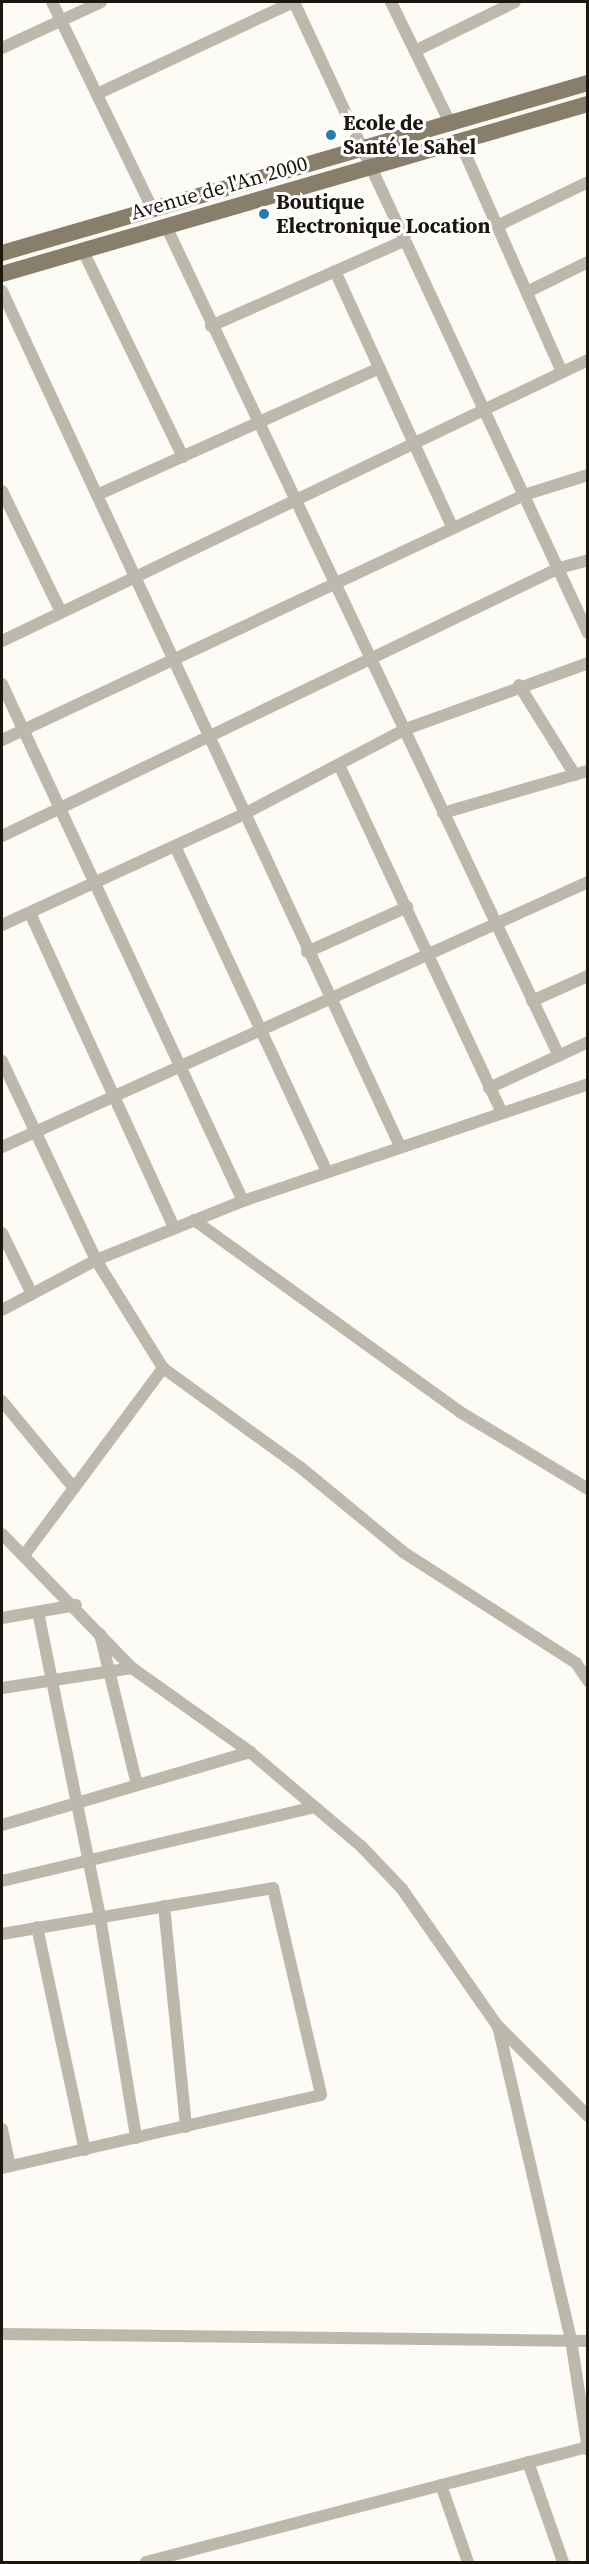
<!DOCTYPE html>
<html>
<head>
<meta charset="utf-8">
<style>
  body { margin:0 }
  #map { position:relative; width:589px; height:2564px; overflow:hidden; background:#fdfbf6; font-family:"Source Serif 4",serif }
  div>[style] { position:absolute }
  .minor>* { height:12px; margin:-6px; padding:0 6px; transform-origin:6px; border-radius:6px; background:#bcb8ac }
  .major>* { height:16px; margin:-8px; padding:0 8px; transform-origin:8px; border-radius:8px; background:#887f6a }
  .dots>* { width:16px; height:16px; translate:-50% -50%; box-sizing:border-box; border:3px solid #fff; border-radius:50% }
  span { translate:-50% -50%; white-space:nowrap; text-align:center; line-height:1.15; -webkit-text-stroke:6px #fff; paint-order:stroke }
  .poi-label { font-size:21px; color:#1b170d; font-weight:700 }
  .left { translate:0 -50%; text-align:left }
  .street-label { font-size:21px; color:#1b170d }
  .frame { position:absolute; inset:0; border:3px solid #1b170d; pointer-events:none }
</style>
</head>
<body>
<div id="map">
  <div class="minor">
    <i style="left:52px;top:2px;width:231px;rotate:64.1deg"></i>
    <i style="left:294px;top:2px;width:696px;rotate:65.02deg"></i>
    <i style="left:391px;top:2px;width:137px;rotate:64deg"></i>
    <i style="left:2px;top:48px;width:109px;rotate:-24.9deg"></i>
    <i style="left:415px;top:51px;width:111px;rotate:-26.1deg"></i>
    <i style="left:97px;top:94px;width:217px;rotate:-25.1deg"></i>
    <i style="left:460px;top:142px;width:252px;rotate:66.1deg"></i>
    <i style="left:166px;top:226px;width:918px;rotate:64.66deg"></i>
    <i style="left:497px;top:226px;width:101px;rotate:-25.8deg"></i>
    <i style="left:83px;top:251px;width:229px;rotate:64.1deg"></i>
    <i style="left:335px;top:271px;width:281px;rotate:65.4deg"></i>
    <i style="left:2px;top:291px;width:943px;rotate:65.04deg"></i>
    <i style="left:527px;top:292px;width:68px;rotate:-26.2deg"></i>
    <i style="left:211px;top:326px;width:213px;rotate:-23.8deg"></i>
    <i style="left:2px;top:491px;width:135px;rotate:64deg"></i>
    <i style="left:97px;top:495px;width:310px;rotate:-24.2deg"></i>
    <i style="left:2px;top:641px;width:650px;rotate:-25.62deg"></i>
    <i style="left:2px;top:684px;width:570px;rotate:65.01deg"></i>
    <i style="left:519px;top:685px;width:106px;rotate:58.1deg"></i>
    <i style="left:2px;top:740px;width:577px;rotate:-25.14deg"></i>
    <i style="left:524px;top:495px;width:67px;rotate:-17.4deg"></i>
    <i style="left:340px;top:767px;width:382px;rotate:64.9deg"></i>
    <i style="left:443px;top:813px;width:151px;rotate:-16.2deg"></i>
    <i style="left:2px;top:836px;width:618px;rotate:-25.69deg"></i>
    <i style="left:559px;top:568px;width:30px;rotate:-15deg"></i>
    <i style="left:175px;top:846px;width:357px;rotate:65deg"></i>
    <i style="left:30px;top:913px;width:346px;rotate:65.4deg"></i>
    <i style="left:2px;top:925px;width:266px;rotate:-24.6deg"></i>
    <i style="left:244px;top:814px;width:183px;rotate:-27.7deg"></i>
    <i style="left:406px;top:729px;width:194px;rotate:-19.9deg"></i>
    <i style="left:307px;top:952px;width:110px;rotate:-24.2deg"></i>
    <i style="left:532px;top:1001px;width:61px;rotate:-24.1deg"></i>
    <i style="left:2px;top:1061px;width:220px;rotate:64.7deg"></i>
    <i style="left:96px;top:1260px;width:127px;rotate:58.2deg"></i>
    <i style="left:163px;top:1368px;width:169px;rotate:35.9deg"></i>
    <i style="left:300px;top:1467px;width:134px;rotate:39.5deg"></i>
    <i style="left:403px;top:1552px;width:206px;rotate:32.7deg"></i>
    <i style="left:576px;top:1663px;width:22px;rotate:56deg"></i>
    <i style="left:489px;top:1088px;width:109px;rotate:-24.9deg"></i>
    <i style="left:2px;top:1147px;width:643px;rotate:-24.33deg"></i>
    <i style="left:194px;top:1220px;width:328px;rotate:35.8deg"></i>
    <i style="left:460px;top:1412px;width:149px;rotate:31deg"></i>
    <i style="left:2px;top:1233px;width:68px;rotate:63.8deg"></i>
    <i style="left:2px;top:1310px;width:106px;rotate:-28deg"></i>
    <i style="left:96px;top:1260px;width:158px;rotate:-21.9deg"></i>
    <i style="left:243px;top:1201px;width:364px;rotate:-18.7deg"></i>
    <i style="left:2px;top:1401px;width:113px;rotate:50.4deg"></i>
    <i style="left:2px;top:1534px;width:187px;rotate:45.9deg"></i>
    <i style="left:132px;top:1668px;width:145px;rotate:35.4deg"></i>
    <i style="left:250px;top:1752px;width:145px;rotate:40.3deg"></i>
    <i style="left:361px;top:1846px;width:59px;rotate:46.4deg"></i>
    <i style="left:402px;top:1889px;width:166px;rotate:55.1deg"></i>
    <i style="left:497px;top:2025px;width:129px;rotate:45deg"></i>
    <i style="left:25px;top:1554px;width:232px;rotate:-53.4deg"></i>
    <i style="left:38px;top:1612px;width:311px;rotate:78.5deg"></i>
    <i style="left:100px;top:1917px;width:224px;rotate:80.7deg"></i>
    <i style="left:2px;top:1618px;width:75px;rotate:-10deg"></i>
    <i style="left:100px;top:1634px;width:155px;rotate:76.2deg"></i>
    <i style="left:2px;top:1688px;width:132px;rotate:-8.7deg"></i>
    <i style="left:2px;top:1825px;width:259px;rotate:-16.4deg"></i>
    <i style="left:2px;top:1881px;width:321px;rotate:-13.3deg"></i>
    <i style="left:164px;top:1906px;width:222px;rotate:84.3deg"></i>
    <i style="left:37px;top:1927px;width:228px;rotate:77.9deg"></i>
    <i style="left:2px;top:1934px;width:275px;rotate:-9.6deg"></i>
    <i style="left:273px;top:1888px;width:212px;rotate:76.9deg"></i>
    <i style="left:321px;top:2095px;width:327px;rotate:167.1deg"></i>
    <i style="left:498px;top:2026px;width:322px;rotate:76.9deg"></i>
    <i style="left:571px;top:2340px;width:111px;rotate:81.2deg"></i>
    <i style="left:2px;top:2129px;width:38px;rotate:78deg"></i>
    <i style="left:2px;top:2334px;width:586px;rotate:0.68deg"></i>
    <i style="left:528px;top:2462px;width:106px;rotate:70.7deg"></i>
    <i style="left:441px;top:2485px;width:82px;rotate:70.7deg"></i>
    <i style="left:146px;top:2562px;width:455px;rotate:-14.6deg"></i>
  </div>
  <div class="major">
    <i style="left:2px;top:253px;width:610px;rotate:-16.18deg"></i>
    <i style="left:2px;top:274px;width:610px;rotate:-16.18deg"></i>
  </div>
  <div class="dots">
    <i style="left:331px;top:135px;background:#277cac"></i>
    <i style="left:264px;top:214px;background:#277cac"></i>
  </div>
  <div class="poi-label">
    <span class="left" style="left:343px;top:135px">Ecole de<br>Santé le Sahel</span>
    <span class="left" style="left:276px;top:214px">Boutique<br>Electronique Location</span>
  </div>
  <div class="street-label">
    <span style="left:219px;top:188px;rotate:-16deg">Avenue de l'An 2000</span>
  </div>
  <div class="frame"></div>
</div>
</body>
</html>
